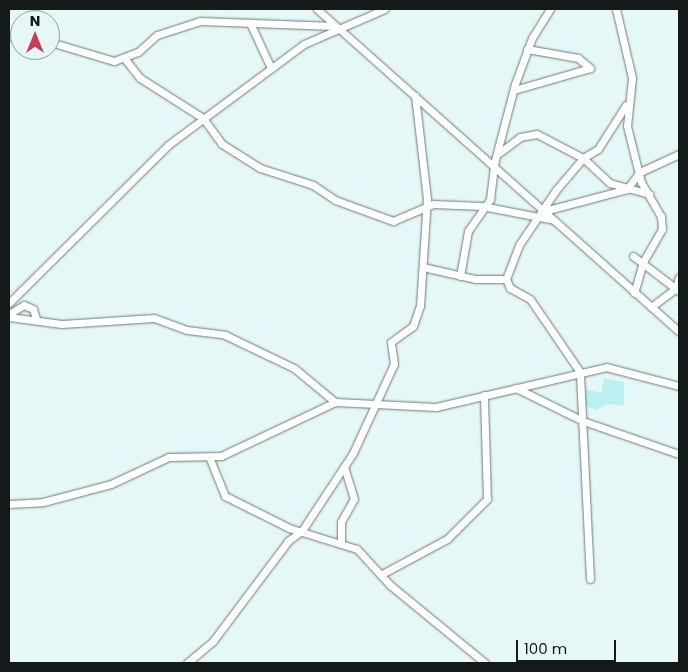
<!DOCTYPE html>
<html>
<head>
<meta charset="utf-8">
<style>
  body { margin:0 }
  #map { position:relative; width:688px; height:672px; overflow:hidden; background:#e5f7f6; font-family:Poppins,sans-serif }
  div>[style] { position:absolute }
  .green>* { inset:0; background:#baf0ef }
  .roads { filter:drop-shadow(0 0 1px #6b7a7a) drop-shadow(0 0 1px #6b7a7a) }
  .minor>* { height:7px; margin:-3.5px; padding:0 3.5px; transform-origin:3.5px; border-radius:3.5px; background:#fff }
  span { translate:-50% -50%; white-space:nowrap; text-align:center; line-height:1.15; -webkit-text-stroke:4px #e5f7f6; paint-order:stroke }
  .frame { position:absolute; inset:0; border:10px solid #141a1a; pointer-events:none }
  .north { position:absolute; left:10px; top:10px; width:50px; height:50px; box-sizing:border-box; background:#e5f7f6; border:1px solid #919f9e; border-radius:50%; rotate:0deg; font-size:14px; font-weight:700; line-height:20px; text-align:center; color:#141a1a }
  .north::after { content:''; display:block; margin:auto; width:18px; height:22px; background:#cb3b53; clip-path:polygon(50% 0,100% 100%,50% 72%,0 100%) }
  .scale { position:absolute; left:516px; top:640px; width:100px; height:22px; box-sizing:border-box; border:2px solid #141a1a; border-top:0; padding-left:6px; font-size:15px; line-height:18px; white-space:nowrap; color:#141a1a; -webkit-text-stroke:4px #e5f7f6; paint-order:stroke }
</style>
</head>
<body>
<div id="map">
  <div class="green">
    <i style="clip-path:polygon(604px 378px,624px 382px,624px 406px,608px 404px,596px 410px,583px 405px,581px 388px,601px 393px)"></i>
  </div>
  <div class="roads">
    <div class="minor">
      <i style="left:317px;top:9px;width:485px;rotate:41.7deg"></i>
      <i style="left:616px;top:9px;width:71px;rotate:76.9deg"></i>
      <i style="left:632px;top:78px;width:48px;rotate:95.9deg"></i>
      <i style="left:627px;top:126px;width:58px;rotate:76deg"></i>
      <i style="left:641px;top:182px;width:39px;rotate:60deg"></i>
      <i style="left:661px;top:216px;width:13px;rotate:86deg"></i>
      <i style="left:662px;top:229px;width:38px;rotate:120deg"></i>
      <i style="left:643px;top:262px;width:32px;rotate:106deg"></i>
      <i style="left:250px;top:23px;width:50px;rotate:65deg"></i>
      <i style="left:9px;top:36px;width:11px;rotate:10deg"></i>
      <i style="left:50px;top:42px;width:67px;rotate:16.5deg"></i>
      <i style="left:114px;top:61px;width:26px;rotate:-21deg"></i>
      <i style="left:138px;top:52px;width:25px;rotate:-42deg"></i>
      <i style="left:157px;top:35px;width:45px;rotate:-18deg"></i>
      <i style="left:200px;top:21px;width:134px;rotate:2.1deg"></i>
      <i style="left:527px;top:49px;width:52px;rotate:10deg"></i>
      <i style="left:578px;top:58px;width:16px;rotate:40deg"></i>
      <i style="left:125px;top:59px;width:24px;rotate:52deg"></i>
      <i style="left:140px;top:78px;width:75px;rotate:32.4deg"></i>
      <i style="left:203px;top:118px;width:32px;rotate:54deg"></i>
      <i style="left:222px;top:144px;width:45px;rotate:32.3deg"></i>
      <i style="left:260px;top:168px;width:56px;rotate:17.8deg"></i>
      <i style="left:313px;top:185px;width:27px;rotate:34deg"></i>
      <i style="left:335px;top:200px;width:62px;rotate:19.9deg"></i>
      <i style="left:393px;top:221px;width:43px;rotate:-23deg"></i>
      <i style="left:433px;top:204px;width:49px;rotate:2.3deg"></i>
      <i style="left:482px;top:206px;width:73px;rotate:11deg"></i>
      <i style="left:514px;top:90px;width:79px;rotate:-16.1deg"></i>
      <i style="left:499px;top:153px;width:26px;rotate:-37deg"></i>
      <i style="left:520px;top:137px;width:17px;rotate:-10deg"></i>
      <i style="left:537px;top:134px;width:52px;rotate:27.6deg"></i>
      <i style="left:583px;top:158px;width:37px;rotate:43deg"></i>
      <i style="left:610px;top:183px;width:41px;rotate:15.8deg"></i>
      <i style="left:544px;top:211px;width:86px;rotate:-14.8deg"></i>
      <i style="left:627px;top:189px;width:21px;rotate:-53deg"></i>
      <i style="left:640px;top:172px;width:43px;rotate:-24.8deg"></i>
      <i style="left:633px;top:256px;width:58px;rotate:37.3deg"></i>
      <i style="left:423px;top:267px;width:53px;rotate:13deg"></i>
      <i style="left:475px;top:279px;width:31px"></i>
      <i style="left:460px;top:276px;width:46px;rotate:-79.9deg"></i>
      <i style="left:468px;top:231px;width:39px;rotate:-55deg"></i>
      <i style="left:490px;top:199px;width:35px;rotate:-83deg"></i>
      <i style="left:494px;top:164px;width:83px;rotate:-75.3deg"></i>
      <i style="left:515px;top:84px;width:49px;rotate:-69.7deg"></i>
      <i style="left:532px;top:38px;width:34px;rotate:-58deg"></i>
      <i style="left:9px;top:303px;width:224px;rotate:-44.8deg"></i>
      <i style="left:168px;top:145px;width:169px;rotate:-36.6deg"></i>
      <i style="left:304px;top:44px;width:88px;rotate:-23.4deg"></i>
      <i style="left:651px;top:307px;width:31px;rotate:-37deg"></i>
      <i style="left:676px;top:288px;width:11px;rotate:-75deg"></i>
      <i style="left:9px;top:314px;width:17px;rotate:-31deg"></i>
      <i style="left:24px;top:305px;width:10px;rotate:24deg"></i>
      <i style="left:33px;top:309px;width:9px;rotate:72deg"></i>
      <i style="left:9px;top:317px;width:53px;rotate:7.5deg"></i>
      <i style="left:62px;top:324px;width:92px;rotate:-3.7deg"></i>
      <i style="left:154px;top:318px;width:35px;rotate:20deg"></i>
      <i style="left:187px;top:330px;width:38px;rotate:7deg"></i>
      <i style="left:225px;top:335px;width:76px;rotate:25.6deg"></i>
      <i style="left:294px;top:368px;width:53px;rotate:39.7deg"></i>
      <i style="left:516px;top:388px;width:75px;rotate:26.2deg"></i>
      <i style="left:583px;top:421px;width:102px;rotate:19deg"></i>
      <i style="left:210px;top:459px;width:40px;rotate:68deg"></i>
      <i style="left:225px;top:496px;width:72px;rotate:26.6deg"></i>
      <i style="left:289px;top:528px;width:71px;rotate:17.2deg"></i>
      <i style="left:357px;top:549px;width:49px;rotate:47.5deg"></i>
      <i style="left:390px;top:585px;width:123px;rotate:39.4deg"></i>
      <i style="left:9px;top:504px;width:34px;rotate:-3deg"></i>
      <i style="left:43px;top:502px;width:70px;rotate:-14.8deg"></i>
      <i style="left:111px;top:484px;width:64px;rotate:-25deg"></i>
      <i style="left:169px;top:457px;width:52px;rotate:-1.1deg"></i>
      <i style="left:221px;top:456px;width:126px;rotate:-25.3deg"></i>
      <i style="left:335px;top:402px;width:101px;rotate:2.8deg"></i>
      <i style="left:436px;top:407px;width:175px;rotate:-13.2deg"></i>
      <i style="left:606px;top:367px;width:75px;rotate:14.6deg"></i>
      <i style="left:301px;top:532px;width:95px;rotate:-56.6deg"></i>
      <i style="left:353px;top:453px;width:98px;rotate:-65.3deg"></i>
      <i style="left:394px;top:364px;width:22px;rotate:-98deg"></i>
      <i style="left:391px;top:342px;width:27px;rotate:-36deg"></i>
      <i style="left:413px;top:326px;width:21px;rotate:-71deg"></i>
      <i style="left:420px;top:306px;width:107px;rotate:-86.3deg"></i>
      <i style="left:427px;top:199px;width:104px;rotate:-96.6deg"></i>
      <i style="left:341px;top:544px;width:22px;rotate:-90deg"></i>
      <i style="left:341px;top:522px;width:26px;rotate:-61deg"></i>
      <i style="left:354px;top:499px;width:34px;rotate:-107deg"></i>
      <i style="left:382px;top:574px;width:74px;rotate:-28.3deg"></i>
      <i style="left:447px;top:539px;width:57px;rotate:-45deg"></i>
      <i style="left:487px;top:499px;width:104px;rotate:-91.7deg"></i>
      <i style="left:590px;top:579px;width:207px;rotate:-92.8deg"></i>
      <i style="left:580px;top:372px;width:88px;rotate:-124.4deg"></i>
      <i style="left:530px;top:299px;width:23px;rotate:-151deg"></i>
      <i style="left:510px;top:288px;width:10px;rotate:-114deg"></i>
      <i style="left:506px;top:279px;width:36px;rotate:-69deg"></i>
      <i style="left:519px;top:245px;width:66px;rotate:-56.1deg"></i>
      <i style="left:556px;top:190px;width:42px;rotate:-49.8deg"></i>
      <i style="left:583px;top:158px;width:17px;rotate:-31deg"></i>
      <i style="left:598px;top:149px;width:52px;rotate:-57.5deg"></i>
      <i style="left:187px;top:663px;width:34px;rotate:-40deg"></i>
      <i style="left:213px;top:641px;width:125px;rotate:-53.1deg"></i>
      <i style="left:288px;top:541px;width:15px;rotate:-37deg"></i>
    </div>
  </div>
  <div class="frame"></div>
  <div class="north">N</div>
  <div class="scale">100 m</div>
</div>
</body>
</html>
